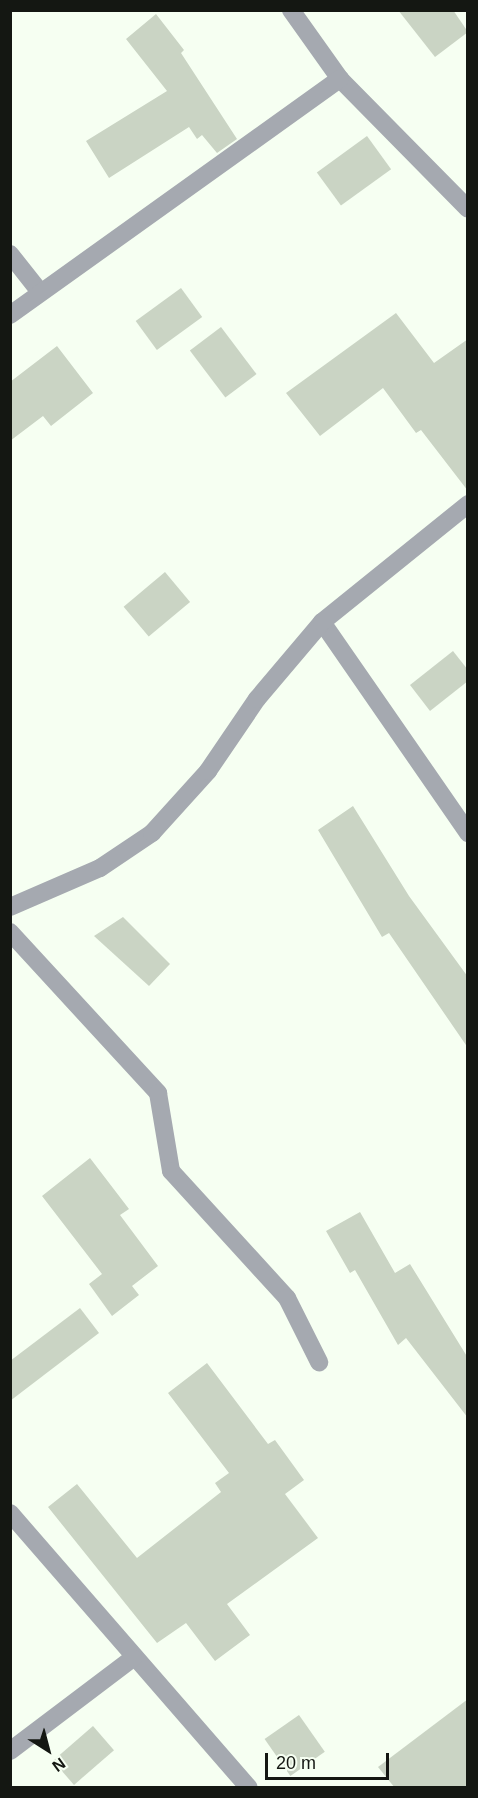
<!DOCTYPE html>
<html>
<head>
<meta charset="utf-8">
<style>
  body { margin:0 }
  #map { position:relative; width:478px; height:1798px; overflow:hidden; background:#f6fff2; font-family:Arial,sans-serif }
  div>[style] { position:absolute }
  .building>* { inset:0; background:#cad4c4; transform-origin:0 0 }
  .minor>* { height:18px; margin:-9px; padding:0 9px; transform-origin:9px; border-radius:9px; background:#a5a9b0 }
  span { translate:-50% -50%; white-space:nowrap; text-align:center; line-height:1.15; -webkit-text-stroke:5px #f6fff2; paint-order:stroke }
  .frame { position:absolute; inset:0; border:12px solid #141712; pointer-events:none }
  .north { position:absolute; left:18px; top:1720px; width:60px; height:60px; -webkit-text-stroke:4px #f6fff2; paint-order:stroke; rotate:144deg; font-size:16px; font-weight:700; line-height:24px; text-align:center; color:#141712 }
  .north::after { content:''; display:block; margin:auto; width:21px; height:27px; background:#141712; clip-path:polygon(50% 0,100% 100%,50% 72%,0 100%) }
  .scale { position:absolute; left:265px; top:1753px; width:124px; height:27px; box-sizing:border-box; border:3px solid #141712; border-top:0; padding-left:8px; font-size:18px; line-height:21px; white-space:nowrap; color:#141712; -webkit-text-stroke:4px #f6fff2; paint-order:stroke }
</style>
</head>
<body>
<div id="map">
  <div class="building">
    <i style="clip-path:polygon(398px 10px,453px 10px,468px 32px,435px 57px)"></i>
    <i style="clip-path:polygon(156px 14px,184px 50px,181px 53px,237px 139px,217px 153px,202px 135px,197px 139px,189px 127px,109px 178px,86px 141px,167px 91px,126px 39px)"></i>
    <i style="left:367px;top:136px;width:41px;height:62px;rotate:54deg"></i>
    <i style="left:181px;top:288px;width:36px;height:56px;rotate:54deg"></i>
    <i style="clip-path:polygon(396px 313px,434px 363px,468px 339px,468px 491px,421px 430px,416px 433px,383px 388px,320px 436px,286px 393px)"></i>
    <i style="left:221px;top:327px;width:59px;height:39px;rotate:53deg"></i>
    <i style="clip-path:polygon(57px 346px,93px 393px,51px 426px,43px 416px,10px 441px,10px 382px)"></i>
    <i style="left:165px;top:572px;width:39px;height:54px;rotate:50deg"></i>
    <i style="clip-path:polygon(453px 651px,468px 670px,468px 681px,430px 711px,410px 685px)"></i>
    <i style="clip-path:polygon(353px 806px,409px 896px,468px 977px,468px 1048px,389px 933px,382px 937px,318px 830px)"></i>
    <i style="clip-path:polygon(123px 917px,170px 964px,149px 986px,94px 936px)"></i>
    <i style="clip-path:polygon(90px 1158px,129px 1209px,120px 1215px,158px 1266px,132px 1286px,139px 1295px,112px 1316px,89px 1284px,102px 1274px,42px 1196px)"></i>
    <i style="clip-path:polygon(360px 1212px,395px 1273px,410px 1264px,468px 1358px,468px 1418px,406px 1338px,398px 1345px,355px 1270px,350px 1273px,326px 1231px)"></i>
    <i style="clip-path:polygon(80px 1308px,99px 1333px,10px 1401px,10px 1361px)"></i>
    <i style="clip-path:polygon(207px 1363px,268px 1444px,275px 1440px,304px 1480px,285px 1494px,318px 1538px,227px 1604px,250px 1635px,215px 1661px,186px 1623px,157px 1643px,48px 1507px,77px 1484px,137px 1558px,221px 1492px,215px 1483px,229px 1473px,168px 1393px)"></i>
    <i style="clip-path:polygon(468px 1699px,468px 1788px,395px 1788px,378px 1767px)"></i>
    <i style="left:299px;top:1715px;width:45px;height:42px;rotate:55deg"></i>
    <i style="left:93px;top:1726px;width:32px;height:53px;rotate:49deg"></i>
  </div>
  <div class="minor">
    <i style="left:291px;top:10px;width:85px;rotate:54.6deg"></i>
    <i style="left:340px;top:79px;width:182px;rotate:45.4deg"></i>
    <i style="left:10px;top:254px;width:48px;rotate:51.7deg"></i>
    <i style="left:10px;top:315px;width:406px;rotate:-35.6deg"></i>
    <i style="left:322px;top:622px;width:257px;rotate:55.3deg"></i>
    <i style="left:10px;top:907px;width:98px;rotate:-23.4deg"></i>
    <i style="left:100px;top:868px;width:63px;rotate:-33.9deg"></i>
    <i style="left:152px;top:833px;width:84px;rotate:-47.9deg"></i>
    <i style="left:208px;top:771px;width:87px;rotate:-55.8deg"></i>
    <i style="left:257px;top:699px;width:101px;rotate:-49.8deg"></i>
    <i style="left:322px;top:622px;width:188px;rotate:-38.9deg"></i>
    <i style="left:10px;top:932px;width:219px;rotate:47.4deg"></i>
    <i style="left:158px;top:1093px;width:79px;rotate:80.5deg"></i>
    <i style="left:171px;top:1171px;width:172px;rotate:47.6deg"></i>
    <i style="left:287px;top:1298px;width:72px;rotate:63.4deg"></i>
    <i style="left:10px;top:1513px;width:364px;rotate:49deg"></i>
    <i style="left:10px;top:1751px;width:154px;rotate:-37.1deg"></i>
  </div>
  <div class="frame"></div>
  <div class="north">N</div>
  <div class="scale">20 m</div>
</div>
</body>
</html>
